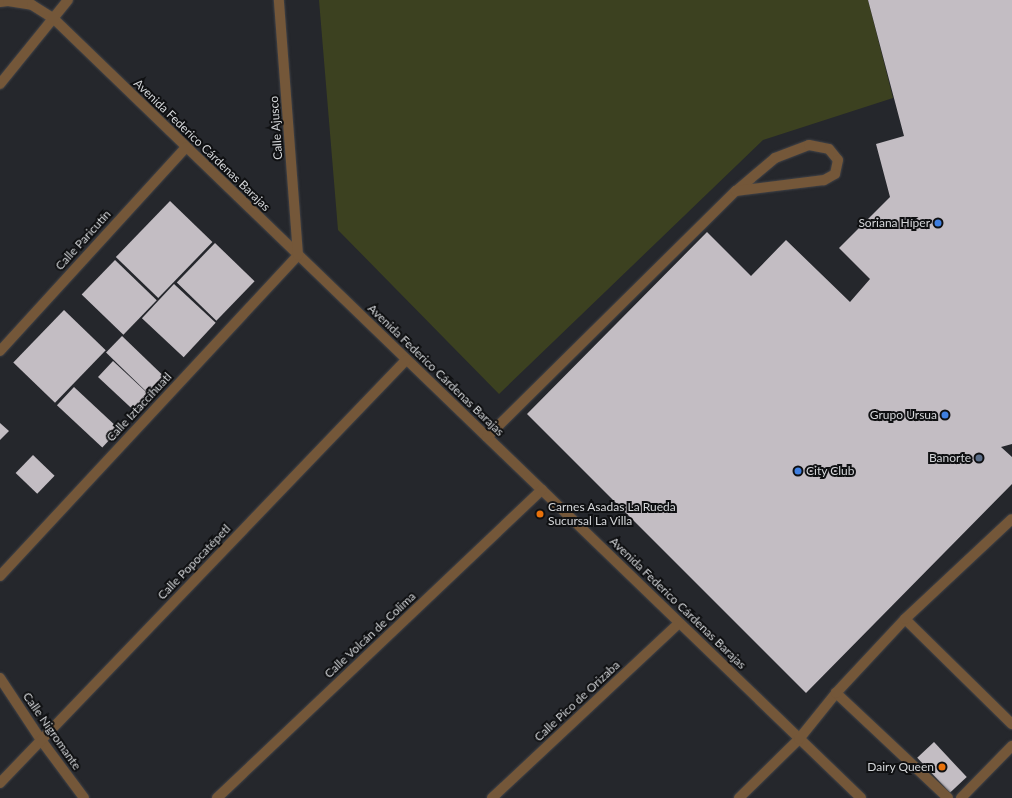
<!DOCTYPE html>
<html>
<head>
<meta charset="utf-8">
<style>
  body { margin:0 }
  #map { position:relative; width:1012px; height:798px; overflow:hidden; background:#25272c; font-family:Lato,sans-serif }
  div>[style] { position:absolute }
  .green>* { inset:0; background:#3c4120 }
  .building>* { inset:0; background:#c3bdc3; transform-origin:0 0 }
  .roads { filter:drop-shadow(0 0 1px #414348) drop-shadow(0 0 1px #414348) }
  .minor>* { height:10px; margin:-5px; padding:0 5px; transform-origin:5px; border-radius:5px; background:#745739 }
  .dots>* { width:11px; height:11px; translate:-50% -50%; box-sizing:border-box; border:2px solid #0f1012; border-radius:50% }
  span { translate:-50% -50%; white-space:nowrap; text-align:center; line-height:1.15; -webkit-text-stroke:4px #0f1012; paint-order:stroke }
  .street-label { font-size:12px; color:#d4d6d9 }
  .poi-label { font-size:12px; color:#d4d6d9 }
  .right { translate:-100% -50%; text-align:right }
  .left { translate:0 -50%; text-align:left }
</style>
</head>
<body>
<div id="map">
  <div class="green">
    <i style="clip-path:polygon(319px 0,868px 0,893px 98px,763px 140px,499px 394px,338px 230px)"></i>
  </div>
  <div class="building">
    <i style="clip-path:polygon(868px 0,1012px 0,1012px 444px,1001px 447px,1012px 457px,1012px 484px,806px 693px,527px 414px,707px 232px,751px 276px,786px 240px,850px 302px,870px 279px,839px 248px,890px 197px,876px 144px,904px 136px)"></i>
    <i style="left:170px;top:201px;width:59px;height:78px;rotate:44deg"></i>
    <i style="left:215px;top:243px;width:55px;height:55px;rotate:44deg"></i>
    <i style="left:115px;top:260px;width:58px;height:48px;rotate:44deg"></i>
    <i style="left:174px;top:284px;width:57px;height:47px;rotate:43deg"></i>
    <i style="left:64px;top:310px;width:58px;height:73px;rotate:44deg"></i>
    <i style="left:122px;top:336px;width:61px;height:23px;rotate:44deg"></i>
    <i style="left:113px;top:361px;width:48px;height:22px;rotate:43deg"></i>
    <i style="left:74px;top:387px;width:62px;height:25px;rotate:43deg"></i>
    <i style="clip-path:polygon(0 423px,9px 431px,0 440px)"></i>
    <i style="left:33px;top:455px;width:30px;height:25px;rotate:44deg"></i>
    <i style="left:934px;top:742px;width:48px;height:23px;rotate:47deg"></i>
  </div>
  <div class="roads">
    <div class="minor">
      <i style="left:0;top:2px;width:8px;rotate:-7deg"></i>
      <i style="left:8px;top:1px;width:24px;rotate:9deg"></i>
      <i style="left:32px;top:5px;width:25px;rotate:32deg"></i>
      <i style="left:53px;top:18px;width:1123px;rotate:43.99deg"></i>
      <i style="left:0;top:84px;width:108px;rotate:-51deg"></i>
      <i style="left:0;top:351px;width:276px;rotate:-47.6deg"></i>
      <i style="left:487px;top:437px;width:350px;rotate:-44.7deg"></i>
      <i style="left:736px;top:191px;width:51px;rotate:-40.2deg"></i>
      <i style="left:775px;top:158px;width:36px;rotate:-21deg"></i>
      <i style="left:809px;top:145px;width:20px;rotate:11deg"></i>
      <i style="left:829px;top:149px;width:14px;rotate:51deg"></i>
      <i style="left:838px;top:160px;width:14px;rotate:102deg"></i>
      <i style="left:835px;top:174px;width:13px;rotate:151deg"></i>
      <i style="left:824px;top:180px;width:89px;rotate:172.9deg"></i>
      <i style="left:0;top:576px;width:438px;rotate:-47.1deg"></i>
      <i style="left:298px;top:255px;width:256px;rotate:-94.3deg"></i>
      <i style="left:905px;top:619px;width:150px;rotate:44.5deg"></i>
      <i style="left:0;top:678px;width:74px;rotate:56.5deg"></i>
      <i style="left:41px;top:740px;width:72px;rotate:53.4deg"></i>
      <i style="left:0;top:783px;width:586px;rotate:-46.17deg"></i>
      <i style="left:217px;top:798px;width:448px;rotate:-43.5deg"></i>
      <i style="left:492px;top:798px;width:256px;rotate:-43.1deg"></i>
      <i style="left:739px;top:798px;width:84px;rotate:-44.5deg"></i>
      <i style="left:799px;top:739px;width:59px;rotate:-51.2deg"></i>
      <i style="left:948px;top:798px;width:154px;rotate:-136.8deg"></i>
      <i style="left:836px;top:693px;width:101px;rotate:-47deg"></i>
      <i style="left:905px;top:619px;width:146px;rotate:-43.1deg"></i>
      <i style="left:961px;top:798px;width:73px;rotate:-45.6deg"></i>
    </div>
  </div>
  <div class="dots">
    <i style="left:938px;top:223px;background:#3f7fe0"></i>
    <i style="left:945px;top:415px;background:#3f7fe0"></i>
    <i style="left:979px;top:458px;background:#5c6f8a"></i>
    <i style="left:798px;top:471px;background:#3f7fe0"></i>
    <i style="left:540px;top:514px;background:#e8710a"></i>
    <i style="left:942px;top:767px;background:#e8710a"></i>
  </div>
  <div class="street-label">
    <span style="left:276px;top:128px;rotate:-94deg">Calle Ajusco</span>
    <span style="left:202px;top:145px;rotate:44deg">Avenida Federico Cárdenas Barajas</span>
    <span style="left:83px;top:240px;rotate:-48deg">Calle Paricutín</span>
    <span style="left:436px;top:370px;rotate:44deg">Avenida Federico Cárdenas Barajas</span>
    <span style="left:139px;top:407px;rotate:-47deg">Calle Iztaccíhuatl</span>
    <span style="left:194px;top:562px;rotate:-46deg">Calle Popocatépetl</span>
    <span style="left:678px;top:603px;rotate:44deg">Avenida Federico Cárdenas Barajas</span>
    <span style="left:370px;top:635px;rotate:-43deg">Calle Volcán de Colima</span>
    <span style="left:577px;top:701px;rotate:-43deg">Calle Pico de Orizaba</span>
    <span style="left:52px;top:731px;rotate:55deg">Calle Nigromante</span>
  </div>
  <div class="poi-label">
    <span class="right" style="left:930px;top:223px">Soriana Híper</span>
    <span class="right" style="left:937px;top:415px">Grupo Ursua</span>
    <span class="right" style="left:971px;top:458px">Banorte</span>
    <span class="left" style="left:806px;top:471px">City Club</span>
    <span class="left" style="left:548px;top:514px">Carnes Asadas La Rueda<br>Sucursal La Villa</span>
    <span class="right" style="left:934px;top:767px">Dairy Queen</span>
  </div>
</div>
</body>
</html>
